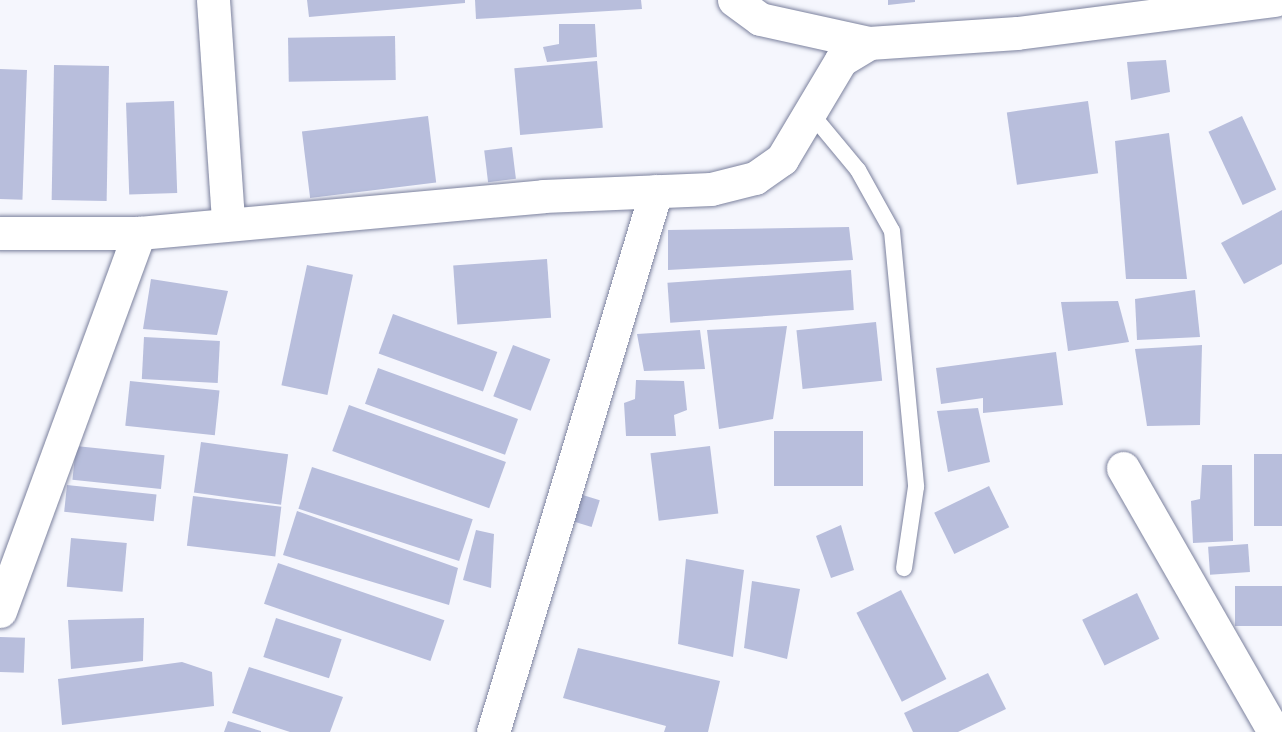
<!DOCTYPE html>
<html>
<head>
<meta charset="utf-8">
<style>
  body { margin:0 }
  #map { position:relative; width:1282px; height:732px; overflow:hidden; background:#f5f6fd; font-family:"Public Sans",sans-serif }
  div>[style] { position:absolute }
  .building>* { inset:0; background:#b8bedc; transform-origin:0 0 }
  .roads { filter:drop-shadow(0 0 2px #7c829e) drop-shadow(0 0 2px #7c829e) }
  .lane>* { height:16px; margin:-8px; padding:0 8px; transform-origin:8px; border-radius:8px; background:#fff }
  .street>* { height:33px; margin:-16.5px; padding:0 16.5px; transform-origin:16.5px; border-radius:16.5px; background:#fff }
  span { translate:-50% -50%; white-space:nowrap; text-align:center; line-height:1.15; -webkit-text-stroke:5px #fff; paint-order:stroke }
</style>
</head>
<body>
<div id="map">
  <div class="building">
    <i style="clip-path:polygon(307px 0,465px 0,465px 3px,309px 17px)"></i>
    <i style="clip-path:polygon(475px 0,641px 0,642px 9px,476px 19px)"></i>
    <i style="clip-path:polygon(888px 0,915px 0,915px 2px,888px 5px)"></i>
    <i style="clip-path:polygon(559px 24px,595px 24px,597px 57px,547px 62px,543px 47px,559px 44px)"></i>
    <i style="left:395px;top:36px;width:44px;height:107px;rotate:89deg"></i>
    <i style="clip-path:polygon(1166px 60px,1170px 92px,1131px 100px,1127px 62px)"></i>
    <i style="left:597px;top:61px;width:67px;height:83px;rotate:85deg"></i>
    <i style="left:54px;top:65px;width:55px;height:135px;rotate:1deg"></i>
    <i style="left:0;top:69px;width:27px;height:130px;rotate:2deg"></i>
    <i style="left:174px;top:101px;width:92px;height:48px;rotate:88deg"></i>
    <i style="left:1088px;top:101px;width:73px;height:82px;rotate:82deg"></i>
    <i style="left:428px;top:116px;width:67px;height:127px;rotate:83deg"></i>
    <i style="left:1242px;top:116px;width:81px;height:37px;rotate:65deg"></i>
    <i style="clip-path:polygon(1169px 133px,1187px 279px,1126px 279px,1115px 141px)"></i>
    <i style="left:512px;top:147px;width:32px;height:28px;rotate:83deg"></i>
    <i style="clip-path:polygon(1282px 210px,1282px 264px,1244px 284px,1221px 243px)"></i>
    <i style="clip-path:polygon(849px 227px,853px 260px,668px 270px,668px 230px)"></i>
    <i style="left:547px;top:259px;width:59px;height:94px;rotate:86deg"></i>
    <i style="left:307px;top:265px;width:47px;height:123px;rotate:12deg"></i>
    <i style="left:851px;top:270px;width:40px;height:184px;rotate:86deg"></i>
    <i style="clip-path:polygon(151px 279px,228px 291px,217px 335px,143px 329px)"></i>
    <i style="clip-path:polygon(1195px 290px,1200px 337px,1137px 340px,1135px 299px)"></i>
    <i style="clip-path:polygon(1118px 301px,1129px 342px,1068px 351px,1061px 302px)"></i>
    <i style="left:393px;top:314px;width:111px;height:42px;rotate:20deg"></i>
    <i style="left:876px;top:322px;width:59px;height:80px;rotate:84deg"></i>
    <i style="clip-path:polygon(787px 326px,773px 419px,719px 429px,707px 330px)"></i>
    <i style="clip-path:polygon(700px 330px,705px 369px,644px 371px,637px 334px)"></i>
    <i style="left:144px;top:337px;width:76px;height:42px;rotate:3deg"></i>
    <i style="left:513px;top:345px;width:40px;height:55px;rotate:21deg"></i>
    <i style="clip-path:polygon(1202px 345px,1200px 425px,1147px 426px,1135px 349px)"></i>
    <i style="clip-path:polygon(1056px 352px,1063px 405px,983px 413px,983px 398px,941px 404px,936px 368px)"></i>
    <i style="left:378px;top:368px;width:149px;height:38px;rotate:20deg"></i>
    <i style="clip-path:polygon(636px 380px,684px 381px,687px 410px,674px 415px,676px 436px,626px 436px,624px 403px,635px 399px)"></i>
    <i style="left:130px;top:381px;width:90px;height:45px;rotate:6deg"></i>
    <i style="left:349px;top:405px;width:167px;height:49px;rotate:20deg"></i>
    <i style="clip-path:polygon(978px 408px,990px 462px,948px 472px,937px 411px)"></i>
    <i style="left:863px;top:431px;width:55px;height:89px;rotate:90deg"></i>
    <i style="left:201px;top:442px;width:88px;height:51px;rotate:8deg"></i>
    <i style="left:76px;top:446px;width:89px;height:34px;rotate:6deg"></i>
    <i style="left:710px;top:446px;width:68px;height:60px;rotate:83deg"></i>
    <i style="left:1254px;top:454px;width:28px;height:72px"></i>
    <i style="clip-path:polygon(1202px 465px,1232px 465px,1233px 541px,1193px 543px,1191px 501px,1200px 499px)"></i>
    <i style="left:312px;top:467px;width:169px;height:44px;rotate:18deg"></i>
    <i style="left:67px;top:485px;width:90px;height:27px;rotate:6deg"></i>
    <i style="left:989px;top:486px;width:46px;height:61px;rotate:64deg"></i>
    <i style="left:573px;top:492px;width:28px;height:28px;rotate:17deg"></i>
    <i style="left:193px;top:496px;width:89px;height:50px;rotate:7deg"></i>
    <i style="clip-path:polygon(297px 511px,458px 568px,449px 605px,283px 555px)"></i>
    <i style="clip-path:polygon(841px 525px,854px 570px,831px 578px,816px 536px)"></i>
    <i style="clip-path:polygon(476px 530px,494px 534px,491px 588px,463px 580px)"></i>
    <i style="left:71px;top:538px;width:56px;height:49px;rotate:5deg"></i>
    <i style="left:1248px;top:544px;width:28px;height:40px;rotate:86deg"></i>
    <i style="clip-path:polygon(686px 559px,744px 570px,733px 657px,678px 644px)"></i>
    <i style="left:278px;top:563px;width:176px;height:43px;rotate:19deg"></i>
    <i style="clip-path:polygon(752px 581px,800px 589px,787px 659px,744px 648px)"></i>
    <i style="left:1282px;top:586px;width:40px;height:47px;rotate:90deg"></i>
    <i style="left:901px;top:590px;width:100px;height:50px;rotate:63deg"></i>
    <i style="left:1137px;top:593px;width:51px;height:61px;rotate:64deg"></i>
    <i style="clip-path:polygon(144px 618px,143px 661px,71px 669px,68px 620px)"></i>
    <i style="left:276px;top:618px;width:69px;height:41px;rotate:18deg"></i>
    <i style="left:0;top:637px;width:25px;height:35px;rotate:2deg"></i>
    <i style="clip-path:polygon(578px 648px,720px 681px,708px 732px,664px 732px,666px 726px,563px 698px)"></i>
    <i style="clip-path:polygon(182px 662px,212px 672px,214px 706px,62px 725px,58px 679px)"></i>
    <i style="clip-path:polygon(249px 667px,343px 697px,330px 732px,290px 732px,232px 713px)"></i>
    <i style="clip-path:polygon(988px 673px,1006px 709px,958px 732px,913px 732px,904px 713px)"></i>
    <i style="clip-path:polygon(228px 721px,261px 731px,261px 732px,224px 732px)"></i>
  </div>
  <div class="roads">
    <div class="lane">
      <i style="left:809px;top:111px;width:77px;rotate:50.3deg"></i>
      <i style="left:858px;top:170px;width:70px;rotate:60.9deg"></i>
      <i style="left:892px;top:231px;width:257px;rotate:84.6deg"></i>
      <i style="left:916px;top:487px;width:82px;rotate:98.4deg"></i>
    </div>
    <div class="street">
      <i style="left:213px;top:0;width:223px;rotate:86.1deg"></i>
      <i style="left:734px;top:0;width:32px;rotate:36deg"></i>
      <i style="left:760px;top:19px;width:112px;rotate:12.4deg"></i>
      <i style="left:0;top:233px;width:139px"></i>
      <i style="left:139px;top:233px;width:406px;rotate:-5.2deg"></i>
      <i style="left:543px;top:196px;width:168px;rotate:-2.4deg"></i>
      <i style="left:711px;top:189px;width:45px;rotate:-14deg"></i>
      <i style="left:755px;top:178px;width:33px;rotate:-35deg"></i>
      <i style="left:782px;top:159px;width:115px;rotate:-59.2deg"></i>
      <i style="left:841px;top:60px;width:33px;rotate:-31deg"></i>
      <i style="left:869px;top:43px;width:148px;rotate:-3.9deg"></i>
      <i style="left:1017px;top:33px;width:260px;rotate:-7.3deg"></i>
      <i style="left:1123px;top:468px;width:304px;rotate:60.2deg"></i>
      <i style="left:0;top:611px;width:403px;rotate:-69.8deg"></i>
      <i style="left:493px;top:732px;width:565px;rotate:-73.23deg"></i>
    </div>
  </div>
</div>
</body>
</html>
